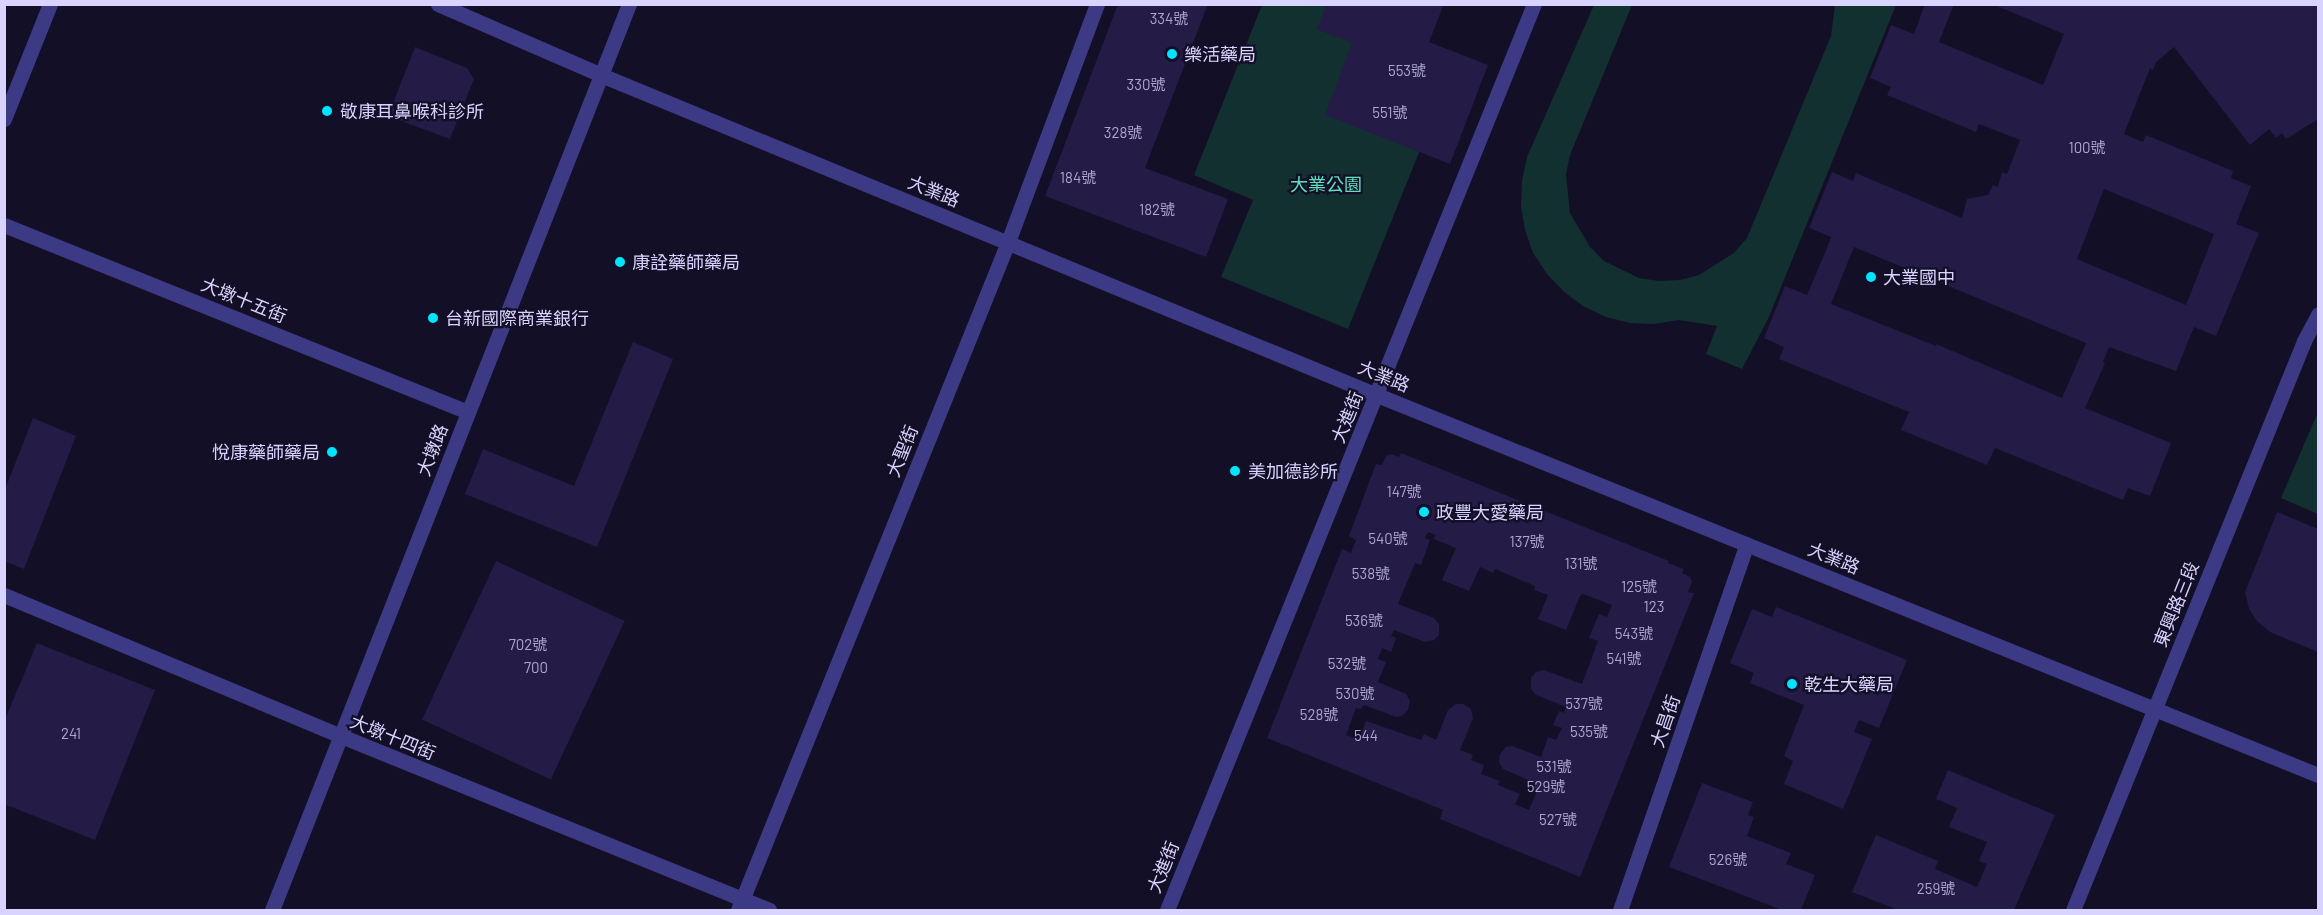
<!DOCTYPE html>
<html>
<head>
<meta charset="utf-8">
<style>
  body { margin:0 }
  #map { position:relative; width:2323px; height:915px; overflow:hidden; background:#130f26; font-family:Barlow,"Noto Sans TC",sans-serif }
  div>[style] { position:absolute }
  .green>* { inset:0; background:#12302f }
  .building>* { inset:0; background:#241b47; transform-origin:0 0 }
  .minor>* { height:15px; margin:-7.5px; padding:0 7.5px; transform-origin:7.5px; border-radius:7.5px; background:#3d3a85 }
  .tertiary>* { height:15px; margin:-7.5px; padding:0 7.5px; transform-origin:7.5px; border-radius:7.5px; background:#3d3a85 }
  .dots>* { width:16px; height:16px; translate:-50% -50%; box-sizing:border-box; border:3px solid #130f26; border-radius:50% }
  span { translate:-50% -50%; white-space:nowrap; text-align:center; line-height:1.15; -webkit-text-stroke:4.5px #130f26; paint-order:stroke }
  .number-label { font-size:15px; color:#aca6d1 }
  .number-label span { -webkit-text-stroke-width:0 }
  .poi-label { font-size:18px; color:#d9d4ff }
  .left { translate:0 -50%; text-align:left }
  .right { translate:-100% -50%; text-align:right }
  .park-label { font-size:18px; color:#5fe0c0 }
  .street-label { font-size:18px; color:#d9d4ff }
  .frame { position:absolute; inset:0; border:6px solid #d9d4ff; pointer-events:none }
</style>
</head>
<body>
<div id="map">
  <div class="green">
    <i style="clip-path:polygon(1262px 5px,1338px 5px,1422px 145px,1348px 329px,1221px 277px,1253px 200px,1194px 175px)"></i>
    <i style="clip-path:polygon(1594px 5px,1632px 5px,1570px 155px,1566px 174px,1570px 213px,1590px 247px,1604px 261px,1639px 278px,1659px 281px,1680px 280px,1699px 275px,1734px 253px,1747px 238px,1831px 36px,1835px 5px,1896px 5px,1768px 319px,1742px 369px,1706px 354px,1717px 326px,1679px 320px,1654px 324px,1630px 323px,1606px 317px,1583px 306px,1563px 291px,1547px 274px,1533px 253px,1525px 230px,1521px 206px,1522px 181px,1527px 157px)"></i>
    <i style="clip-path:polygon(2318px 412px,2318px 514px,2281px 498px)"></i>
  </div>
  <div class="building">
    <i style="clip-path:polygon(1118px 4px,1208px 4px,1145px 168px,1228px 199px,1206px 257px,1045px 196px)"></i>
    <i style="clip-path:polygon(1327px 4px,1444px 4px,1429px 42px,1488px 65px,1450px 164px,1325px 115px,1352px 43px,1317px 29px)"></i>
    <i style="clip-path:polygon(evenodd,1925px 4px,1954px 4px,1939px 42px,2043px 85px,2064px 34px,1992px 4px,2318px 4px,2318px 119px,2286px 139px,2282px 133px,2276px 138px,2269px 129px,2250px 145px,2174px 47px,2156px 62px,2153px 70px,2150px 68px,2124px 134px,2143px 142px,2146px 135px,2233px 171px,2231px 178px,2251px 186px,2236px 224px,2259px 233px,2216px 336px,2194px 327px,2176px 371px,2109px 347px,2103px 362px,2105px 363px,2085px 408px,2171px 443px,2150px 496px,2128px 488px,2123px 500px,1995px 448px,1987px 465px,1901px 430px,1909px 412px,1779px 359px,1784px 347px,1764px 338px,1785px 286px,1807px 295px,1827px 248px,1831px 237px,1809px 228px,1832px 172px,1853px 181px,1856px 173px,1962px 218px,1967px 199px,1988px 195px,1993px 185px,1998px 187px,2002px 172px,2007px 174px,2020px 140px,1979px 124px,1976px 132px,1887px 95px,1891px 87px,1870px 78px,1891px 25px,1914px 34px,1925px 4px,2104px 189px,2214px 234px,2186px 305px,2077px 259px,2104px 189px,1925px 4px,1854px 247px,2086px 343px,2062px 398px,1936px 344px,1936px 346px,1831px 304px,1854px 247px)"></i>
    <i style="clip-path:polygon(415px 47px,467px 68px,474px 79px,450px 139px,388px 116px)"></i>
    <i style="clip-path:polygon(633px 342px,673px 359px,597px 547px,465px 494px,483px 449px,574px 486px)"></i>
    <i style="clip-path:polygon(33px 418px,76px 436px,24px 569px,4px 561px,4px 492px)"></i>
    <i style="clip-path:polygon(evenodd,1401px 453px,1669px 561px,1668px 563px,1684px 569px,1682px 573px,1690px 577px,1692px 582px,1688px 592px,1694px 593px,1580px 877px,1440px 819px,1443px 810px,1267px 738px,1342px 549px,1351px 553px,1356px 540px,1349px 536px,1376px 464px,1382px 465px,1386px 456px,1391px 454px,1399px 457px,1401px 453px,1428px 532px,1436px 535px,1434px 539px,1456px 548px,1442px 580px,1469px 591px,1480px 567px,1493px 573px,1495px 569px,1535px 586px,1534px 590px,1548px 595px,1538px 619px,1566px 630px,1580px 596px,1583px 594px,1612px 605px,1607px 617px,1599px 614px,1589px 638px,1598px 641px,1582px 684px,1544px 670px,1536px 672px,1531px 678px,1531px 689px,1536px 695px,1566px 707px,1564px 713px,1559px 711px,1553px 725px,1562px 728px,1556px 740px,1548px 737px,1541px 757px,1512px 746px,1506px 747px,1500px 754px,1499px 762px,1503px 769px,1535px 783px,1533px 788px,1537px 791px,1529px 810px,1515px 804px,1520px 794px,1498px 785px,1500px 781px,1481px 774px,1484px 765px,1471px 760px,1473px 755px,1460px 750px,1473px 718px,1471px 709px,1463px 704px,1456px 704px,1448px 710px,1436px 740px,1424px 734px,1421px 740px,1366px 721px,1359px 739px,1346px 735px,1356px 708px,1361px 709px,1364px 705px,1396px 717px,1402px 716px,1408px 710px,1410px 701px,1406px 694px,1378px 682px,1386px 662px,1378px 659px,1382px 648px,1391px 652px,1396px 638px,1391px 636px,1394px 630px,1425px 642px,1434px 640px,1439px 635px,1439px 624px,1434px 618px,1398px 604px,1415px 563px,1421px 565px,1430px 540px,1425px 538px,1428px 532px)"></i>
    <i style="clip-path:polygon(2277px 512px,2318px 529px,2318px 652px,2270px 632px,2256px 620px,2249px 609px,2245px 592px)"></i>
    <i style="left:496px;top:561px;width:142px;height:175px;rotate:25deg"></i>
    <i style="clip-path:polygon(1776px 607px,1907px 660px,1879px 728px,1859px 720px,1854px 732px,1872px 739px,1843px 809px,1784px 784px,1793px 761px,1784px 756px,1804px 705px,1750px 683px,1754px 673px,1730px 663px,1752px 609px,1772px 617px)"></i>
    <i style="clip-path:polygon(37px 643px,155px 690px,95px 840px,4px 804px,4px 722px)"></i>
    <i style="clip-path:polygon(1948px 770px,2055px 815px,2014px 910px,1898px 910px,1852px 892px,1876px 835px,1938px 861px,1935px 869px,1977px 887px,1987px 864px,1979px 861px,1987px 842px,1949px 827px,1957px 808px,1936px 799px)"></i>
    <i style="clip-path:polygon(1702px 783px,1753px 802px,1748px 815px,1754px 817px,1747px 836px,1791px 853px,1786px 864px,1815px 875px,1801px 910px,1782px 910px,1669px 867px)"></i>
  </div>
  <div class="minor">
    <i style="left:438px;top:4px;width:178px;rotate:23.5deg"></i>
    <i style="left:601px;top:75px;width:839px;rotate:22.41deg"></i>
    <i style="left:1377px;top:395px;width:1015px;rotate:21.99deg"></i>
    <i style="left:4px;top:119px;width:124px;rotate:-68.2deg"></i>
    <i style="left:4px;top:225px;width:500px;rotate:21.95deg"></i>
    <i style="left:4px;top:595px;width:365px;rotate:22.7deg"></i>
    <i style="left:341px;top:736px;width:462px;rotate:22.1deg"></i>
    <i style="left:738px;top:910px;width:721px;rotate:-67.99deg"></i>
    <i style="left:1008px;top:242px;width:254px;rotate:-69.5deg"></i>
    <i style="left:1167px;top:910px;width:978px;rotate:-67.95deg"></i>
    <i style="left:1620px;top:910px;width:387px;rotate:-70.9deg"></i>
  </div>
  <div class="tertiary">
    <i style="left:272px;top:910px;width:974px;rotate:-68.49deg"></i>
    <i style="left:2073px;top:910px;width:614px;rotate:-67.9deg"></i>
    <i style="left:2304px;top:341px;width:30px;rotate:-62deg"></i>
  </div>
  <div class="dots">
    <i style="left:1172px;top:54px;background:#00e5ff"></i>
    <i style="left:327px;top:111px;background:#00e5ff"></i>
    <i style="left:620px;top:262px;background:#00e5ff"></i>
    <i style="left:1871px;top:277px;background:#00e5ff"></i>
    <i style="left:433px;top:318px;background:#00e5ff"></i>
    <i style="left:332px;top:452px;background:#00e5ff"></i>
    <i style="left:1235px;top:471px;background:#00e5ff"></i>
    <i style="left:1424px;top:512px;background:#00e5ff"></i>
    <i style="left:1792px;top:684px;background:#00e5ff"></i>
  </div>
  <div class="number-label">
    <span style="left:1169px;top:19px">334號</span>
    <span style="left:1407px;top:71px">553號</span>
    <span style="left:1146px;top:85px">330號</span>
    <span style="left:1390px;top:113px">551號</span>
    <span style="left:1123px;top:133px">328號</span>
    <span style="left:2087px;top:148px">100號</span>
    <span style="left:1078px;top:178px">184號</span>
    <span style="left:1157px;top:210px">182號</span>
    <span style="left:1404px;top:492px">147號</span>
    <span style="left:1388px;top:539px">540號</span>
    <span style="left:1527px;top:542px">137號</span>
    <span style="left:1581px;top:564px">131號</span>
    <span style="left:1371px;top:574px">538號</span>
    <span style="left:1639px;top:587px">125號</span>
    <span style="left:1654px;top:607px">123</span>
    <span style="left:1364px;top:621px">536號</span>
    <span style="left:1634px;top:634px">543號</span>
    <span style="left:528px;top:645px">702號</span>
    <span style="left:1624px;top:659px">541號</span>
    <span style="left:1347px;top:664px">532號</span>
    <span style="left:536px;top:668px">700</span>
    <span style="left:1355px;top:694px">530號</span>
    <span style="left:1584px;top:704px">537號</span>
    <span style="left:1319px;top:715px">528號</span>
    <span style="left:1589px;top:732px">535號</span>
    <span style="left:71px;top:734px">241</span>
    <span style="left:1366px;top:736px">544</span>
    <span style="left:1554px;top:767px">531號</span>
    <span style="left:1546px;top:787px">529號</span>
    <span style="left:1558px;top:820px">527號</span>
    <span style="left:1728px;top:860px">526號</span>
    <span style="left:1936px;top:889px">259號</span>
  </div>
  <div class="poi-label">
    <span class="left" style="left:1184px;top:54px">樂活藥局</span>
    <span class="left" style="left:340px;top:111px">敬康耳鼻喉科診所</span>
    <span class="left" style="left:632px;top:262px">康詮藥師藥局</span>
    <span class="left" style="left:1883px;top:277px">大業國中</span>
    <span class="left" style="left:445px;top:318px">台新國際商業銀行</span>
    <span class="right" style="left:320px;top:452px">悅康藥師藥局</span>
    <span class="left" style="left:1248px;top:471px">美加德診所</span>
    <span class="left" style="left:1436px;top:512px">政豐大愛藥局</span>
    <span class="left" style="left:1804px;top:684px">乾生大藥局</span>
  </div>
  <div class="park-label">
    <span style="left:1326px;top:184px">大業公園</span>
  </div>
  <div class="street-label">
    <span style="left:934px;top:191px;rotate:22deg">大業路</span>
    <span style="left:244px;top:300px;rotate:22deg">大墩十五街</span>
    <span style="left:1384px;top:376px;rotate:22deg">大業路</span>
    <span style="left:1347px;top:417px;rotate:-68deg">大進街</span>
    <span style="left:432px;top:450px;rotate:-69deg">大墩路</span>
    <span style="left:902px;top:451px;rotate:-68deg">大聖街</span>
    <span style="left:1834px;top:558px;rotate:22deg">大業路</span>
    <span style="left:2176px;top:604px;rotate:-68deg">東興路三段</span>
    <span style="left:1665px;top:721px;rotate:-71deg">大昌街</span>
    <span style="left:393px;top:737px;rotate:22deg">大墩十四街</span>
    <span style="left:1163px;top:867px;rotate:-68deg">大進街</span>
  </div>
  <div class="frame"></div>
</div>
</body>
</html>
